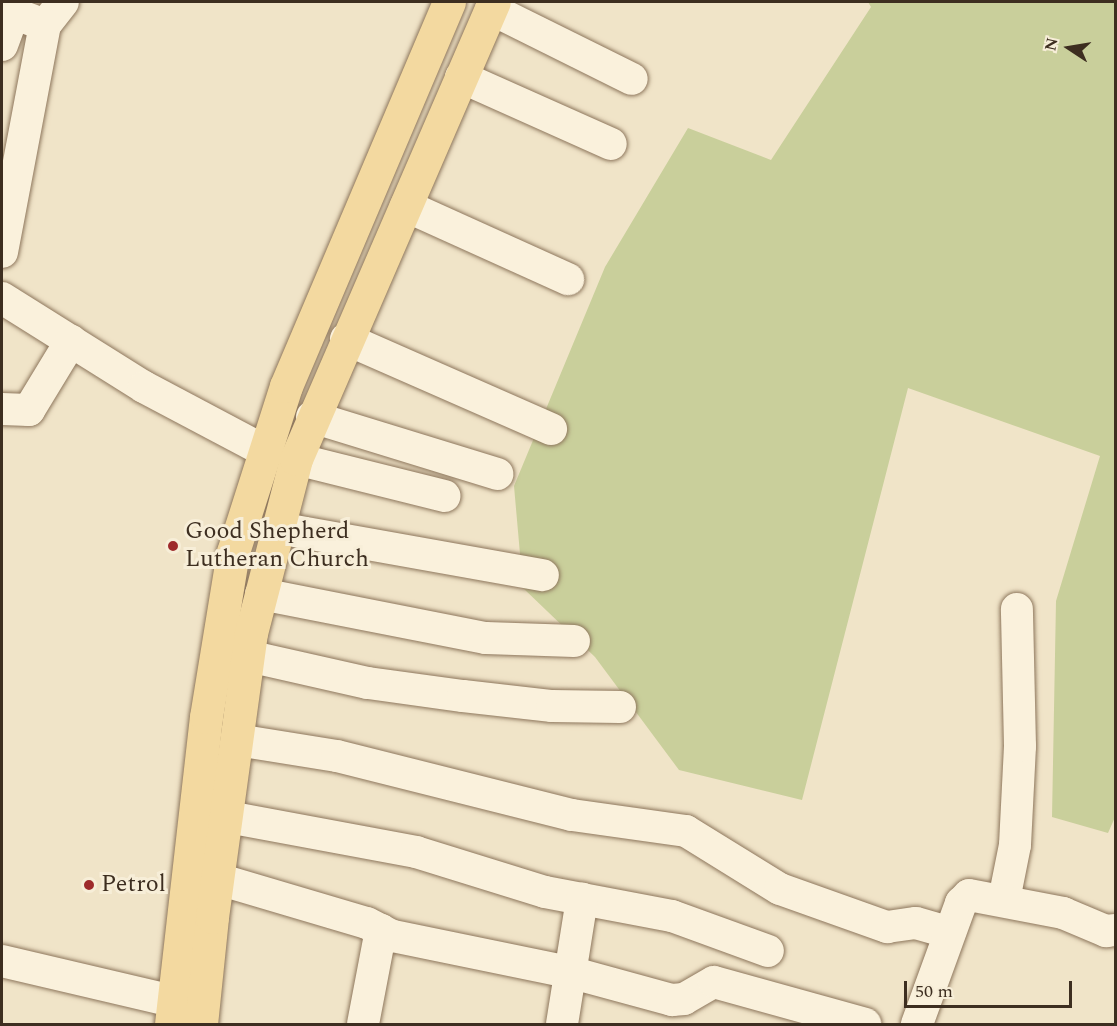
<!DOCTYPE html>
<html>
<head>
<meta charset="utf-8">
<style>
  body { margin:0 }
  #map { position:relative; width:1117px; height:1026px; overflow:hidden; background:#f0e4c8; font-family:Spectral,serif }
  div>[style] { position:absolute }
  .green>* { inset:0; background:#c9cf9b }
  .roads { filter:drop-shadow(0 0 2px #8d765c) drop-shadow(0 0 2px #8d765c) }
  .minor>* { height:32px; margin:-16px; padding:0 16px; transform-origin:16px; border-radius:16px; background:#faf1dc }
  .major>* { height:33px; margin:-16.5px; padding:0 16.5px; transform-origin:16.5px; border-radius:16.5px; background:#f3d9a0 }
  .dots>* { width:16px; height:16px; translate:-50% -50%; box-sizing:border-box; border:3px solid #f7eed8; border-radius:50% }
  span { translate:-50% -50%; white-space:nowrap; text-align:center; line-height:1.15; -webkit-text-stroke:6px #f7eed8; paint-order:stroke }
  .poi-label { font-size:24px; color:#3d2e20 }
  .left { translate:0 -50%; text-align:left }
  .frame { position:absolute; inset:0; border:3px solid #3d2e20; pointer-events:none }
  .north { position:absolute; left:1039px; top:18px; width:60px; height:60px; -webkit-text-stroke:4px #f7eed8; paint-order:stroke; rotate:282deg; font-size:16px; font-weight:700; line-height:24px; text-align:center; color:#3d2e20 }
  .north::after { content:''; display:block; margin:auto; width:21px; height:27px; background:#3d2e20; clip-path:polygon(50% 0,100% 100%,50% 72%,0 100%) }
  .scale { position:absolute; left:904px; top:981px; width:168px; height:27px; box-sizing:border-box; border:3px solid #3d2e20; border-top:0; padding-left:8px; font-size:18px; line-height:21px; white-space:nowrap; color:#3d2e20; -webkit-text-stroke:4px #f7eed8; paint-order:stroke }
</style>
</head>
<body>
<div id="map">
  <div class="green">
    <i style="clip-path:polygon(868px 2px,1115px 2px,1116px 815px,1108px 833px,1052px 817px,1056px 601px,1100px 456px,908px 388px,802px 800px,679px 770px,595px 657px,523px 588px,514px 486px,605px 267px,688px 128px,771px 160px,871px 7px)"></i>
  </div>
  <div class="roads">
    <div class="minor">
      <i style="left:2px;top:9px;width:46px;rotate:20.4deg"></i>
      <i style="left:45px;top:25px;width:29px;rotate:-52deg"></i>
      <i style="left:491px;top:9px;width:157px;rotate:26.4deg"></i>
      <i style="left:2px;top:45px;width:32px;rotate:-70deg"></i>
      <i style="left:461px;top:77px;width:164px;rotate:24.1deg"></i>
      <i style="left:406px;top:206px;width:178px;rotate:24.3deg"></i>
      <i style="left:2px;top:252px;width:231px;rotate:-79.3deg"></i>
      <i style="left:2px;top:298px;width:168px;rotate:32.1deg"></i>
      <i style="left:144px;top:387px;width:137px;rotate:27.9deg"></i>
      <i style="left:346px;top:339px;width:224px;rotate:23.7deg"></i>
      <i style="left:2px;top:409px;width:27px;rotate:2deg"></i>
      <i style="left:29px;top:410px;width:81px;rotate:-58.7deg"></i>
      <i style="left:312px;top:417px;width:194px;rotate:17.1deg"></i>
      <i style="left:296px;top:459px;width:153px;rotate:14deg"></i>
      <i style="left:278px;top:528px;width:269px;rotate:10.1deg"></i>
      <i style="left:261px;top:594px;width:229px;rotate:11.1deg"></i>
      <i style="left:486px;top:638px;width:88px;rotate:2deg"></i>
      <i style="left:248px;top:656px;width:123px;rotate:12.7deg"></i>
      <i style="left:368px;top:683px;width:96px;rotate:7.8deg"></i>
      <i style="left:463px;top:696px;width:90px;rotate:6.4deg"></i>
      <i style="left:552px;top:706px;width:68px;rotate:0.8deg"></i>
      <i style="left:237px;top:740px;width:101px;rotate:9.1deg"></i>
      <i style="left:337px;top:756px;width:242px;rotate:14.1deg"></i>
      <i style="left:572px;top:815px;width:115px;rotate:8deg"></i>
      <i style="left:686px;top:831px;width:110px;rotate:31.7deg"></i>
      <i style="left:780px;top:889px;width:114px;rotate:19.6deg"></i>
      <i style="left:887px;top:927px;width:29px;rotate:-8deg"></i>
      <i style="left:916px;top:923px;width:35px;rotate:16deg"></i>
      <i style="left:201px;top:812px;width:219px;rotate:10.5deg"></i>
      <i style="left:416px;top:852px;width:135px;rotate:17.2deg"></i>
      <i style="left:545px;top:892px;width:129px;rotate:10.7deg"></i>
      <i style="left:672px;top:916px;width:102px;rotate:20deg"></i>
      <i style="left:218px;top:879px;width:155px;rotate:16.5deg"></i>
      <i style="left:367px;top:923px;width:29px;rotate:27deg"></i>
      <i style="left:393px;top:936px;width:184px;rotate:11.6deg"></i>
      <i style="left:573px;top:973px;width:103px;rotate:15.3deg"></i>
      <i style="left:672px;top:1000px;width:12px;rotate:-5deg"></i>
      <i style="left:684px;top:999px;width:34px;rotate:-30deg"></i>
      <i style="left:714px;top:982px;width:157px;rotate:15.5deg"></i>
      <i style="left:1004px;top:900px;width:56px;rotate:-78.7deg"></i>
      <i style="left:1015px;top:845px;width:99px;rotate:-87.1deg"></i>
      <i style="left:1020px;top:746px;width:137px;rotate:-91.3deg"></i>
      <i style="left:2px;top:961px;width:176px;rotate:13.2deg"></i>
      <i style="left:363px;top:1024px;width:96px;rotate:-79.2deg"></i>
      <i style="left:562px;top:1024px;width:127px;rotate:-80.9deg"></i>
      <i style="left:917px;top:1024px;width:129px;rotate:-70deg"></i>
      <i style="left:961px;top:903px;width:11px;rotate:-45deg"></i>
      <i style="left:969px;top:895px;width:96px;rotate:10.8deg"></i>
      <i style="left:1063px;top:913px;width:47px;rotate:22.7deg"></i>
      <i style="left:1106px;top:931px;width:10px;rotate:-6deg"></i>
    </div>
    <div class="major">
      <i style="left:171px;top:1024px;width:309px;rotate:-83.5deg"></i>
      <i style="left:206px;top:717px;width:167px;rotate:-80.7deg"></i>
      <i style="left:233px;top:552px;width:174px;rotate:-72.3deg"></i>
      <i style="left:286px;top:386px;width:417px;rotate:-67deg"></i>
      <i style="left:201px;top:1024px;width:108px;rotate:-84.1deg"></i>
      <i style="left:212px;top:917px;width:287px;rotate:-82.2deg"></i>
      <i style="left:251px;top:633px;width:180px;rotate:-75.5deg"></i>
      <i style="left:296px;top:459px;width:498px;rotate:-66.6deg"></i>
    </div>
  </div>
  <div class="dots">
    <i style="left:173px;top:546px;background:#9e2a2b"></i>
    <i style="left:89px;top:885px;background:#9e2a2b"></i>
  </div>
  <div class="poi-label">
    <span class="left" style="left:185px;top:546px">Good Shepherd<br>Lutheran Church</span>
    <span class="left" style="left:101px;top:885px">Petrol</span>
  </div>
  <div class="frame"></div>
  <div class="north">N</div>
  <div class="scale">50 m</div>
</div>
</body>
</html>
